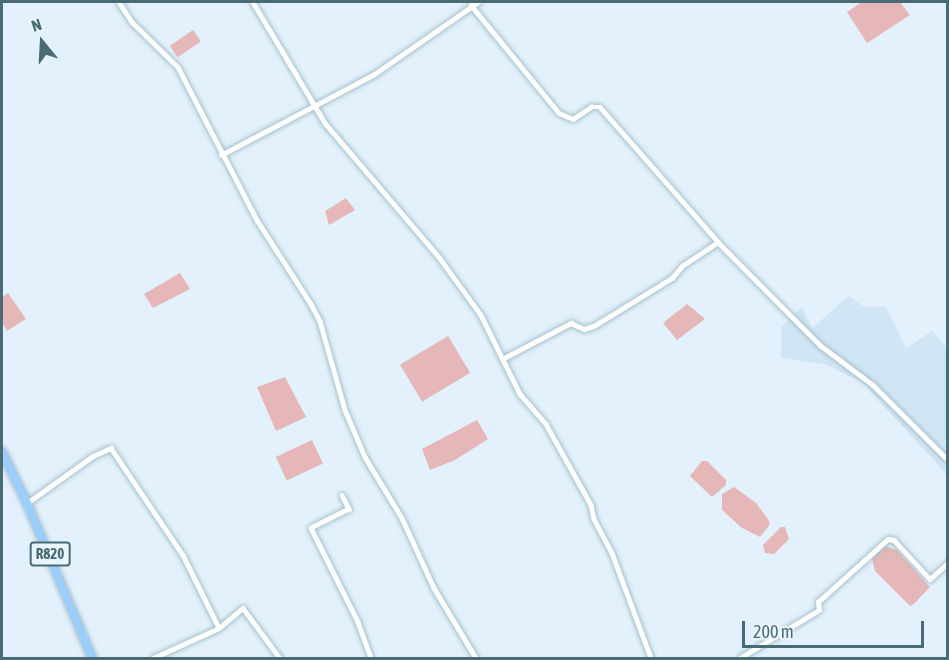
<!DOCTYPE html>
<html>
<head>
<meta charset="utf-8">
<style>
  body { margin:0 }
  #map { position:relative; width:949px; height:660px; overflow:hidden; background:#e3f1fc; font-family:"Asap Condensed",sans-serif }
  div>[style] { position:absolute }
  .residential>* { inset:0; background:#d1e6f4 }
  .water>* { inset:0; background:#e5b7b8; transform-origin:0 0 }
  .roads { filter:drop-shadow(0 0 2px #a7c1ca) drop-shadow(0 0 2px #a7c1ca) }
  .minor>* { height:4.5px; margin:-2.25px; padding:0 2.25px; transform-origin:2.25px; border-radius:2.25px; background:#fff }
  .primary>* { height:8px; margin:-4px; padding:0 4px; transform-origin:4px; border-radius:4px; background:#9bcefb }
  span { translate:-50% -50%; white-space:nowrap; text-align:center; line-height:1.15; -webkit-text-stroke:5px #e9f5ff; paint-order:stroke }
  .shield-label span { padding:2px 4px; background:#e9f5ff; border:2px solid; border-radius:4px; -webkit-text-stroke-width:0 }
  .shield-label { font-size:15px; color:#496c74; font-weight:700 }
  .frame { position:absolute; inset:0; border:3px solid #496c74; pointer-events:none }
  .north { position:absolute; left:12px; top:12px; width:60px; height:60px; -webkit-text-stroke:4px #e9f5ff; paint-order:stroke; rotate:342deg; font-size:16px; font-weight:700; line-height:24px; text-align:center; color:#496c74 }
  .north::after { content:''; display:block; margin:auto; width:21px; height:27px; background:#496c74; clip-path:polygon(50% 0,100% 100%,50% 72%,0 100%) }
  .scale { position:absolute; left:742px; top:621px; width:182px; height:27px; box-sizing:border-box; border:3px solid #496c74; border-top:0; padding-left:8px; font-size:18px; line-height:21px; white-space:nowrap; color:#496c74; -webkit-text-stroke:4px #e9f5ff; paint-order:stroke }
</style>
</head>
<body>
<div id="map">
  <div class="residential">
    <i style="clip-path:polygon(849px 296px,863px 306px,886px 307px,906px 348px,932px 331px,947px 347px,947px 475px,861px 381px,824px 364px,781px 358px,781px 327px,802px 307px,812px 328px)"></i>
  </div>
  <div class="water">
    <i style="clip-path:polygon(862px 2px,900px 2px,910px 15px,867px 43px,847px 12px)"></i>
    <i style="left:193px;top:30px;width:14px;height:28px;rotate:56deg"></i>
    <i style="clip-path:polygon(346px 198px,355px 210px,329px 225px,325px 211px)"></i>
    <i style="clip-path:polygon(180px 273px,190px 289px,153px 308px,144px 294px)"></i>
    <i style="clip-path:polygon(8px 293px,26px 319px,7px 331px,2px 322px,2px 297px)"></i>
    <i style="clip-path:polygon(687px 304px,705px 319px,677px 340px,663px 323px)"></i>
    <i style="left:448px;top:336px;width:43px;height:56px;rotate:59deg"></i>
    <i style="clip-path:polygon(285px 377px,306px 417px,276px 431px,257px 387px)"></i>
    <i style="clip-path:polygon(477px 420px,488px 439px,455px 460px,430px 470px,422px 449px)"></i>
    <i style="left:312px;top:440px;width:26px;height:40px;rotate:65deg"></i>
    <i style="clip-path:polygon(702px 461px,707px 461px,726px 480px,726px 485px,712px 497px,690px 476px)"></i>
    <i style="clip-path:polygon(734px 487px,756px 503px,768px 519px,770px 524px,760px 537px,742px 528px,722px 510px,722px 494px)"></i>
    <i style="clip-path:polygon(781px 527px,785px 527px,789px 539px,774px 554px,765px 553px,763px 545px)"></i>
    <i style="clip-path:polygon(885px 546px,897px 550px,930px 587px,914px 604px,910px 606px,875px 571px,872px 559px)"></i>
  </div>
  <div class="roads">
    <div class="minor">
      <i style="left:119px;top:2px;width:24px;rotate:57deg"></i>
      <i style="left:132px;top:22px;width:64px;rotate:44.4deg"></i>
      <i style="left:178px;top:67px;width:172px;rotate:62.7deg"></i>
      <i style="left:257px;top:220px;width:100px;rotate:57.3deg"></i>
      <i style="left:311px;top:304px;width:19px;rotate:62deg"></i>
      <i style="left:320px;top:321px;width:92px;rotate:74.3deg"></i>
      <i style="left:345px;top:410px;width:51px;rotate:66.9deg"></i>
      <i style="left:365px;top:457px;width:71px;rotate:58.8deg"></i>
      <i style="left:402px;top:518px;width:77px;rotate:65.4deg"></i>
      <i style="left:434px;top:588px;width:82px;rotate:59deg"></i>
      <i style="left:253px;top:2px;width:141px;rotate:59.2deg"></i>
      <i style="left:325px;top:123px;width:176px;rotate:49.6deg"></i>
      <i style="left:439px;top:257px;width:72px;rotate:54.1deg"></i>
      <i style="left:481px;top:315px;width:88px;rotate:63.7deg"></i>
      <i style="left:520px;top:394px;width:40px;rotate:49deg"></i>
      <i style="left:546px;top:424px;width:93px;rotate:60.9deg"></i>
      <i style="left:591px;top:505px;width:14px;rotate:78deg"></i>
      <i style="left:594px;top:519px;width:38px;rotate:62deg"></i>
      <i style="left:612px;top:553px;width:112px;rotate:69.6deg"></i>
      <i style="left:471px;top:5px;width:139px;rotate:50.8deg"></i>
      <i style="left:559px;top:113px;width:15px;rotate:23deg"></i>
      <i style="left:573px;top:119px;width:22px;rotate:-34deg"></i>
      <i style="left:591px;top:107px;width:9px"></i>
      <i style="left:600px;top:107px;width:179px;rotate:48.8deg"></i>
      <i style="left:718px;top:242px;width:145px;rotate:45.3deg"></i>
      <i style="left:820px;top:345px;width:66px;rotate:37deg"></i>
      <i style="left:873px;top:385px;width:106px;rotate:45deg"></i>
      <i style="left:221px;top:155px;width:172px;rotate:-27.8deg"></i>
      <i style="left:373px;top:75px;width:128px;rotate:-34.8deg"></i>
      <i style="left:504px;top:358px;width:76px;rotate:-27.6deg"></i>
      <i style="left:571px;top:323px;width:14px;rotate:25deg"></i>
      <i style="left:584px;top:329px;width:10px;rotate:-17deg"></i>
      <i style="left:594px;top:326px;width:92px;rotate:-31.6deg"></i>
      <i style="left:672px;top:278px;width:16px;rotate:-50deg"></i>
      <i style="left:682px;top:266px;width:43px;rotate:-33.7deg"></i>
      <i style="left:342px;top:495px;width:16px;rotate:63deg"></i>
      <i style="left:349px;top:509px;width:42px;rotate:153.4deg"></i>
      <i style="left:311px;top:528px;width:105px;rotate:63.4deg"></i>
      <i style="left:358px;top:622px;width:38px;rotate:70deg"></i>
      <i style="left:27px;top:503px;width:81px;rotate:-35.5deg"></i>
      <i style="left:93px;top:456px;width:20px;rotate:-24deg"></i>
      <i style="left:111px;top:448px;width:129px;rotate:56.1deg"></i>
      <i style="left:183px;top:555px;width:81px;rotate:63.7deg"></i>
      <i style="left:219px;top:628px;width:31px;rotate:-40deg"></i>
      <i style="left:243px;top:608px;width:62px;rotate:53.5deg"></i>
      <i style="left:153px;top:658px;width:72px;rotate:-24.4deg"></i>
      <i style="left:740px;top:658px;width:92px;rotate:-31.3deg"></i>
      <i style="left:819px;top:610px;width:8px;rotate:-97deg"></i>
      <i style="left:818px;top:602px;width:94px;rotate:-42deg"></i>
      <i style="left:888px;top:539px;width:6px;rotate:9deg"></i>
      <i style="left:894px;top:540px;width:53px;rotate:47.3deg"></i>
      <i style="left:930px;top:579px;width:24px;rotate:-42deg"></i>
    </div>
    <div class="primary">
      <i style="left:2px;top:452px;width:57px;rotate:63.9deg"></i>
      <i style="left:27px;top:503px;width:168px;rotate:67.2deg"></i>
    </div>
  </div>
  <div class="shield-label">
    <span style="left:50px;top:554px">R820</span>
  </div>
  <div class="frame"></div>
  <div class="north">N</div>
  <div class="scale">200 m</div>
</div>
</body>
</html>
